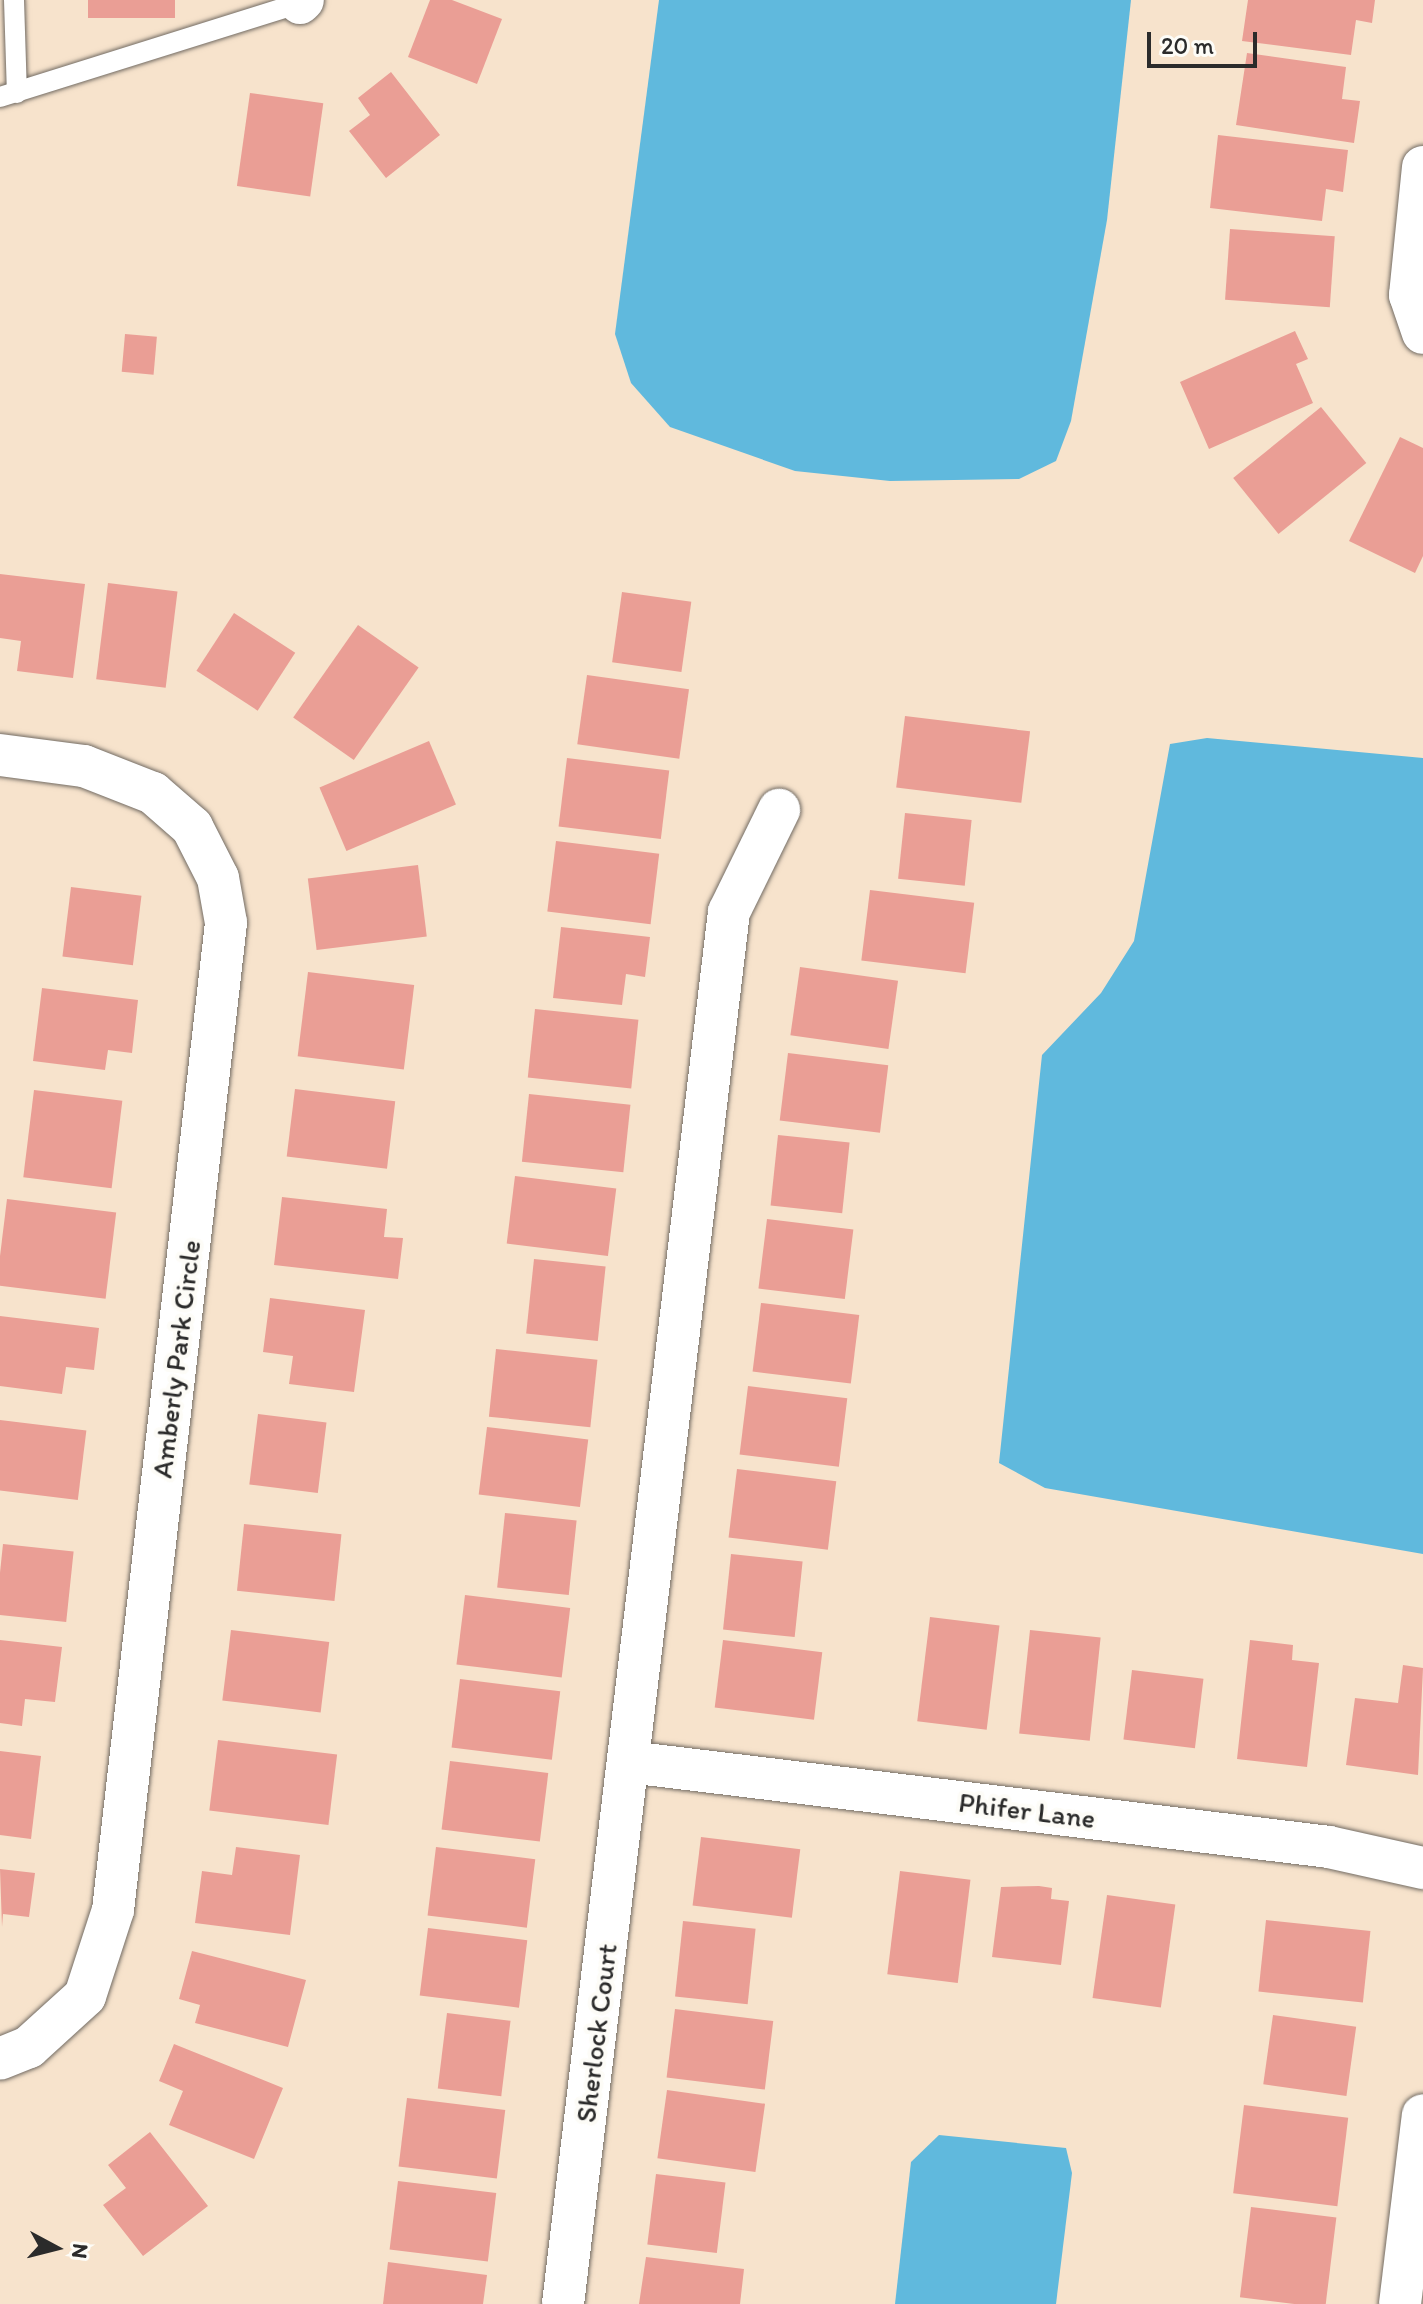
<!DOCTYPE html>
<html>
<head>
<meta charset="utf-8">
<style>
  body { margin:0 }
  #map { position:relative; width:1423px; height:2304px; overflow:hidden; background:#f7e3cc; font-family:Itim,sans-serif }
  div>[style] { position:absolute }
  .water>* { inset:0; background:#60b9dd }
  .building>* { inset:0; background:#ea9e95; transform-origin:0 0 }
  .roads { filter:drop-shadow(0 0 2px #726b63) drop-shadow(0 0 2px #726b63) }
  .lane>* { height:20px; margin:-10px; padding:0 10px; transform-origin:10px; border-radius:10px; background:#fff }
  .street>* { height:42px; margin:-21px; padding:0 21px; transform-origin:21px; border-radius:21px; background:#fff }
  span { translate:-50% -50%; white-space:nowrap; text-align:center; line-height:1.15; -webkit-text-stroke:8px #fdfcf7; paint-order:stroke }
  .street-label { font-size:28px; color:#2b2b2b }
  .north { position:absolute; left:16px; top:2208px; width:80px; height:80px; -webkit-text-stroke:6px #fdfcf7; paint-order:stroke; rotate:97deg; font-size:22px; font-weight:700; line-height:32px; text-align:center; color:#2b2b2b }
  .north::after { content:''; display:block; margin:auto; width:28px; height:36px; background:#2b2b2b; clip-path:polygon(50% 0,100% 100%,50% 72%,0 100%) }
  .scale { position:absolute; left:1147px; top:32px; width:110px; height:36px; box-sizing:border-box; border:4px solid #2b2b2b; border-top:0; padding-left:10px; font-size:24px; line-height:28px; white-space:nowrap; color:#2b2b2b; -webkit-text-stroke:6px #fdfcf7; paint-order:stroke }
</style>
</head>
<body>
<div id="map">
  <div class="water">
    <i style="clip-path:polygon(659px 0,1131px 0,1107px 220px,1071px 421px,1056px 461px,1019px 479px,890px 481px,795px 471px,670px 427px,631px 383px,615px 334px)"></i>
    <i style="clip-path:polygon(1207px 738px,1423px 758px,1423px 1554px,1045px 1488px,999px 1463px,1042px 1055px,1101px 993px,1134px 941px,1170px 744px)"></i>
    <i style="clip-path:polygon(939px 2135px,1066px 2148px,1072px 2173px,1056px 2304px,895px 2304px,911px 2162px)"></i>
  </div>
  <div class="building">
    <i style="left:88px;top:0;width:87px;height:18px"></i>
    <i style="clip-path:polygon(430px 0,452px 0,502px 19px,477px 84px,408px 57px)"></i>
    <i style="clip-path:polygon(1248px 0,1375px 0,1372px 23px,1356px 20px,1351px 55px,1242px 41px)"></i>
    <i style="clip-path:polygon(1247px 53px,1346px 67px,1342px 99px,1360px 101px,1354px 143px,1236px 125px)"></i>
    <i style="clip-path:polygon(391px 72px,440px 135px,386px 178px,349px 131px,370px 115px,358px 98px)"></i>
    <i style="left:250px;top:93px;width:74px;height:94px;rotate:8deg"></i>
    <i style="clip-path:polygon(1218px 135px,1348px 150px,1343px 192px,1326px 189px,1322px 221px,1210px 208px)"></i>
    <i style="left:1230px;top:229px;width:105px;height:71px;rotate:4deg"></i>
    <i style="clip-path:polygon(1295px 331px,1308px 359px,1296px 364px,1313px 403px,1209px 449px,1180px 382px)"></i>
    <i style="left:125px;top:334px;width:32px;height:38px;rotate:5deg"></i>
    <i style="left:1321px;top:407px;width:72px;height:113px;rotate:51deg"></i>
    <i style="clip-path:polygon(1400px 437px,1423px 448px,1423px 556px,1415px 573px,1349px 541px)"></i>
    <i style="clip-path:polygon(0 574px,85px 584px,73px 678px,17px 671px,21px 641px,0 638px)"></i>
    <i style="left:108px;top:583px;width:70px;height:97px;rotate:7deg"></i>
    <i style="left:622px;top:592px;width:70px;height:71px;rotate:8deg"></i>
    <i style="left:234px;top:613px;width:73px;height:69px;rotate:33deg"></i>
    <i style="left:358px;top:625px;width:74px;height:113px;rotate:35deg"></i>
    <i style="left:587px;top:675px;width:103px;height:70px;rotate:8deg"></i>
    <i style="left:905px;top:716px;width:126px;height:72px;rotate:7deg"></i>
    <i style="left:429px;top:741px;width:69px;height:119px;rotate:67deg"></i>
    <i style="left:567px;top:758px;width:103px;height:69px;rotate:7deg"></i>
    <i style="left:905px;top:813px;width:67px;height:66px;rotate:6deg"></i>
    <i style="left:556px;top:841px;width:104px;height:71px;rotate:7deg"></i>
    <i style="left:418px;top:865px;width:72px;height:111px;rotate:83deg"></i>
    <i style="left:71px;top:887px;width:71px;height:70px;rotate:7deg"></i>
    <i style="left:870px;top:890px;width:105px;height:71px;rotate:7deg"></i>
    <i style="clip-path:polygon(561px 927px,650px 937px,645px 977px,626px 974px,622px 1005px,553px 998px)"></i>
    <i style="left:800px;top:967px;width:99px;height:69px;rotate:8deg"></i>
    <i style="left:308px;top:972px;width:107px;height:85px;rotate:7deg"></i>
    <i style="clip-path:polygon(42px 988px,138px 1000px,132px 1053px,108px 1050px,105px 1070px,33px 1061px)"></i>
    <i style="left:535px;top:1009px;width:104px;height:69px;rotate:6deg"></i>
    <i style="left:788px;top:1053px;width:101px;height:68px;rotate:7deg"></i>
    <i style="left:295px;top:1089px;width:101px;height:68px;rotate:7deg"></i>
    <i style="left:34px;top:1090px;width:89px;height:88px;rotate:7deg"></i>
    <i style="left:529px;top:1094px;width:102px;height:68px;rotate:6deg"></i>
    <i style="left:778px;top:1135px;width:72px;height:71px;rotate:6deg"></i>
    <i style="left:515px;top:1176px;width:102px;height:68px;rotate:7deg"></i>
    <i style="clip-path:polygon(282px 1197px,387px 1209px,384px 1237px,403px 1238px,398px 1279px,274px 1265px)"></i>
    <i style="left:7px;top:1199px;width:110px;height:87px;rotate:7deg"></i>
    <i style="left:767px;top:1219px;width:87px;height:70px;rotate:7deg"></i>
    <i style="left:534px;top:1259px;width:72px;height:75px;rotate:6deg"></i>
    <i style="clip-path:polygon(270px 1298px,365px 1310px,354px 1392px,289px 1384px,293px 1356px,263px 1352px)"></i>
    <i style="left:761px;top:1303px;width:99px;height:69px;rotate:7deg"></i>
    <i style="clip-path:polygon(0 1316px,99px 1328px,94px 1370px,66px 1367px,62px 1394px,0 1386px)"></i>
    <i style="left:496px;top:1349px;width:102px;height:68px;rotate:6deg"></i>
    <i style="left:748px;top:1386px;width:100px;height:69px;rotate:7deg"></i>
    <i style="left:258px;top:1414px;width:69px;height:71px;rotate:7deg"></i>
    <i style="left:0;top:1420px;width:87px;height:70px;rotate:7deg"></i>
    <i style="left:487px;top:1427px;width:102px;height:68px;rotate:7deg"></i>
    <i style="left:737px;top:1469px;width:100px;height:69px;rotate:7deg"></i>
    <i style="left:505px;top:1513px;width:72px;height:75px;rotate:6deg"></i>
    <i style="left:244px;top:1524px;width:98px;height:67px;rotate:6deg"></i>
    <i style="left:3px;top:1544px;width:71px;height:71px;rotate:6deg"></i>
    <i style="left:731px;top:1554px;width:72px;height:76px;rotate:6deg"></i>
    <i style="left:465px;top:1595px;width:106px;height:70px;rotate:7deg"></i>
    <i style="left:930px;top:1617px;width:70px;height:105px;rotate:7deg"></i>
    <i style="left:231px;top:1630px;width:99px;height:71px;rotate:7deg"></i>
    <i style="left:1030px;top:1630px;width:71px;height:104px;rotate:6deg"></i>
    <i style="clip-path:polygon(0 1640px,62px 1647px,55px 1702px,25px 1699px,22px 1726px,0 1723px)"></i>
    <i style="left:723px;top:1640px;width:100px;height:68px;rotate:7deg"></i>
    <i style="clip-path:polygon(1250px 1640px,1293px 1645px,1292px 1660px,1319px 1663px,1307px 1767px,1237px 1759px)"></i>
    <i style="clip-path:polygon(1403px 1665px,1423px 1668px,1418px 1775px,1346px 1765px,1355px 1698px,1398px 1703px)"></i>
    <i style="left:1132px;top:1670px;width:72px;height:70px;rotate:7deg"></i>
    <i style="left:460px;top:1679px;width:101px;height:69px;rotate:7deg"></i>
    <i style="left:218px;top:1740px;width:120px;height:71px;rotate:7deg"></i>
    <i style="clip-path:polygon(0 1751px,41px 1756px,31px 1839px,0 1835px)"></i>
    <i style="left:450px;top:1761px;width:99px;height:69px;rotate:7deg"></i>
    <i style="left:701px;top:1837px;width:100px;height:69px;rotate:7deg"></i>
    <i style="clip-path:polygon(236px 1847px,300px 1855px,290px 1935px,195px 1923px,202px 1871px,232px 1875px)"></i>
    <i style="left:436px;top:1847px;width:100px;height:69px;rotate:7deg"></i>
    <i style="clip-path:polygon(0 1869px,35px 1873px,29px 1917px,3px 1914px,2px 1927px)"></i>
    <i style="left:900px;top:1871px;width:71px;height:104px;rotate:7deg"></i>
    <i style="clip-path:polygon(1039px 1886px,1052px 1888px,1051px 1899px,1069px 1901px,1061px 1965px,992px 1957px,1001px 1887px)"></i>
    <i style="left:1107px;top:1895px;width:69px;height:104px;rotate:8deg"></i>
    <i style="left:1266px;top:1920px;width:105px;height:72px;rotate:6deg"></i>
    <i style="left:683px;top:1921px;width:73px;height:76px;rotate:6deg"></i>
    <i style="left:428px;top:1928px;width:100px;height:68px;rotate:7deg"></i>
    <i style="clip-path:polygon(192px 1951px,306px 1980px,288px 2047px,195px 2023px,200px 2005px,179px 1999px)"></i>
    <i style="left:675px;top:2009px;width:99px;height:69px;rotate:7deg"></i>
    <i style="left:447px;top:2013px;width:64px;height:76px;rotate:7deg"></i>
    <i style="left:1273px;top:2015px;width:84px;height:70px;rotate:8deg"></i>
    <i style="clip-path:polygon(174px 2044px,283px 2088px,254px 2159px,169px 2125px,183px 2091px,159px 2081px)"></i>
    <i style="left:667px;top:2090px;width:99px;height:69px;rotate:8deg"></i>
    <i style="left:407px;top:2098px;width:99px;height:69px;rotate:7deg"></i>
    <i style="left:1244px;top:2105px;width:105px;height:89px;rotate:7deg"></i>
    <i style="clip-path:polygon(150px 2132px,208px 2206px,143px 2256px,103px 2205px,126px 2188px,108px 2165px)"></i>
    <i style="left:656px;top:2174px;width:70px;height:71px;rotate:7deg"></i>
    <i style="left:398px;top:2181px;width:99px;height:69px;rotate:7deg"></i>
    <i style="left:1251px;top:2207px;width:86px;height:91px;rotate:7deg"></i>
    <i style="clip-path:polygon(646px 2257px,744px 2269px,740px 2304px,639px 2304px)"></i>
    <i style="clip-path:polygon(388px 2262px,487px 2275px,483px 2304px,383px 2304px)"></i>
  </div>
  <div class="roads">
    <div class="lane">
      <i style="left:14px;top:0;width:93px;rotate:88.2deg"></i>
      <i style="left:0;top:97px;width:314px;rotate:-17.4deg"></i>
    </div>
    <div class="street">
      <i style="left:300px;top:3px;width:4px;rotate:-45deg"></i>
      <i style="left:1423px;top:167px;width:129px;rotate:95.8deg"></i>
      <i style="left:1410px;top:295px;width:40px;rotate:71.1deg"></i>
      <i style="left:0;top:755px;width:85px;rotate:7.5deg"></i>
      <i style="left:84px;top:766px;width:74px;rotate:21.4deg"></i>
      <i style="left:153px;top:793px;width:52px;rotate:41.1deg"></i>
      <i style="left:192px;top:827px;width:57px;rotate:63deg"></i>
      <i style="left:218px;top:878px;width:46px;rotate:79.9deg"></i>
      <i style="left:226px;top:923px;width:993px;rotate:96.53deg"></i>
      <i style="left:113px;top:1910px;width:90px;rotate:108deg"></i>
      <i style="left:85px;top:1996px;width:76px;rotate:137.7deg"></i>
      <i style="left:29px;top:2047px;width:31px;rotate:158deg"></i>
      <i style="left:629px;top:1762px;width:705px;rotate:6.92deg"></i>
      <i style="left:1329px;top:1847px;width:96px;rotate:12.6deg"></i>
      <i style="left:563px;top:2304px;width:1402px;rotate:-83.2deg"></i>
      <i style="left:729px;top:912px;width:114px;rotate:-63.9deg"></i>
      <i style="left:1400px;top:2304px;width:190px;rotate:-83.1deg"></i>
    </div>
  </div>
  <div class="street-label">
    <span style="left:176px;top:1359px;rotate:-83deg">Amberly Park Circle</span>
    <span style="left:1027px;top:1810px;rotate:7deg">Phifer Lane</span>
    <span style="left:596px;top:2033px;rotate:-83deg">Sherlock Court</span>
  </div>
  <div class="north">N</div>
  <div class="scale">20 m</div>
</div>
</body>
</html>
